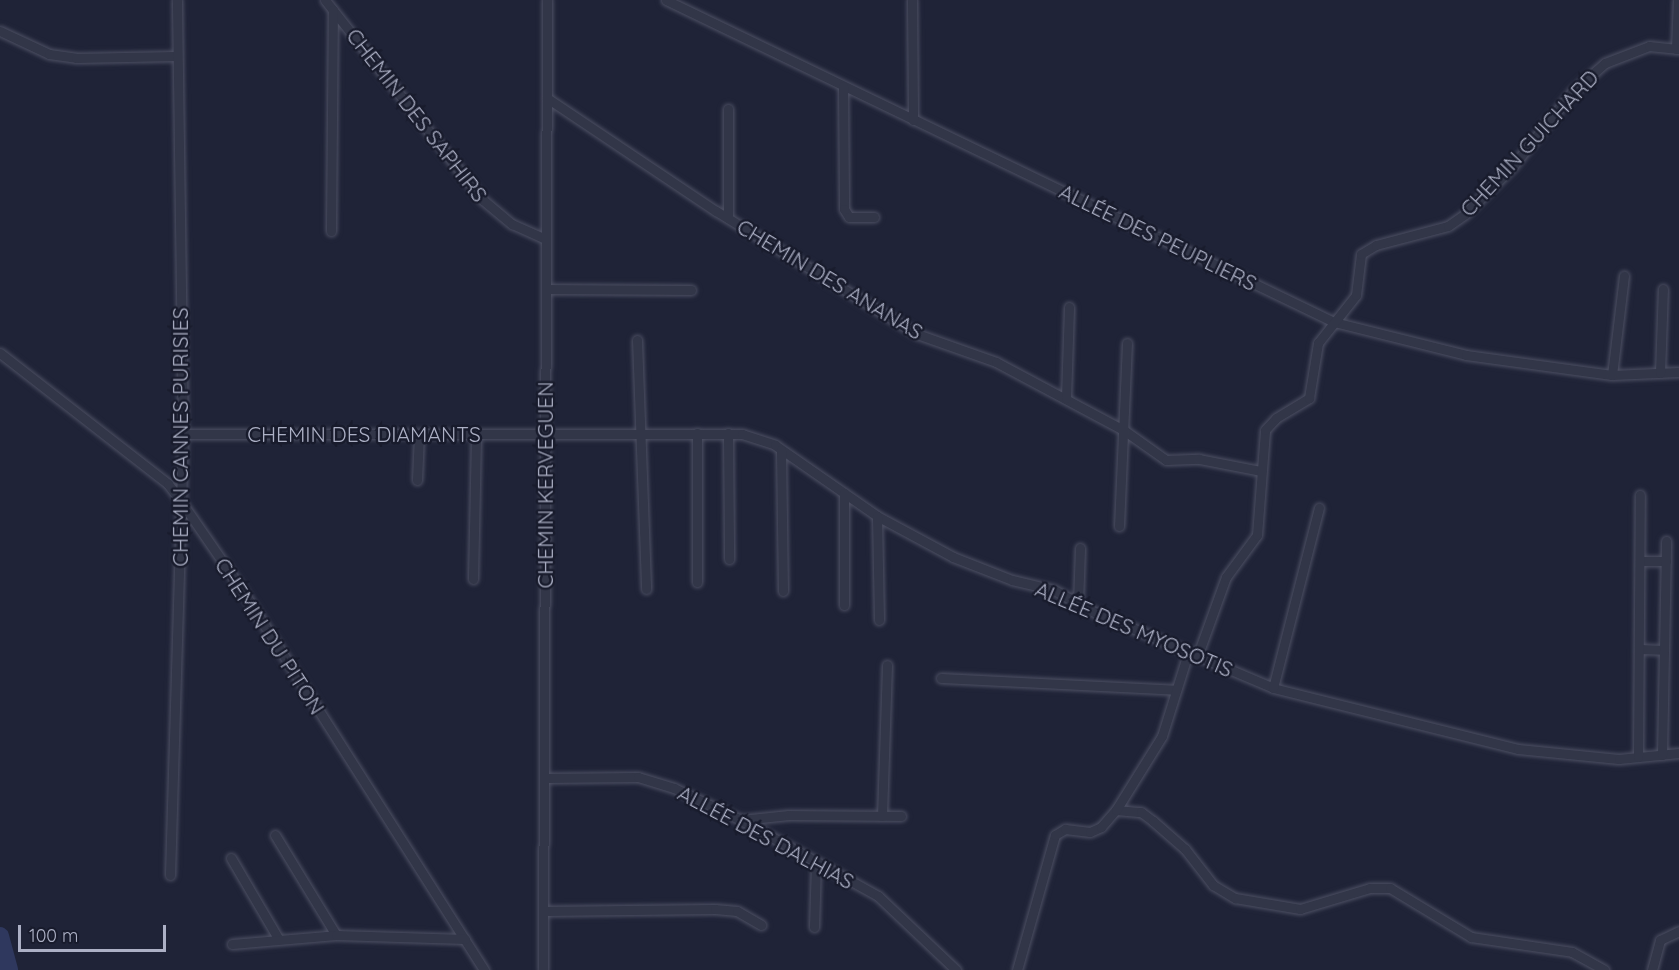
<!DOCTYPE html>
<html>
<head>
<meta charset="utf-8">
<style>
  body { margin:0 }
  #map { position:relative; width:1679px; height:970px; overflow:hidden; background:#1f2337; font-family:Quicksand,sans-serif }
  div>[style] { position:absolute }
  .river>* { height:18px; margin:-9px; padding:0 9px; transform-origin:9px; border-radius:9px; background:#2f385e }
  .roads { filter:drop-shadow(0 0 2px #4d5063) drop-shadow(0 0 2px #4d5063) }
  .minor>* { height:9px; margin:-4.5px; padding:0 4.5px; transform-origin:4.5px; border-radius:4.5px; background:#323648 }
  span { translate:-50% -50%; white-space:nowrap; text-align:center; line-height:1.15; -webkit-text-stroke:5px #181b2c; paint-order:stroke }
  .street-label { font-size:21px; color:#acb0c5 }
  .scale { position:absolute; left:18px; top:925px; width:148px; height:27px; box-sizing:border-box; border:3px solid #acb0c5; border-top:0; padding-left:8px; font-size:18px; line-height:21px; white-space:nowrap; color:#acb0c5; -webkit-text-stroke:4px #181b2c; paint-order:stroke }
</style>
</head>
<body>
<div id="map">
  <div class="river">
    <i style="left:0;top:936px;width:35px;rotate:75deg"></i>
  </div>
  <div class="roads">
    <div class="minor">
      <i style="left:325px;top:0;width:255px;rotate:51.7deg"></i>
      <i style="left:483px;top:200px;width:38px;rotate:40deg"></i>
      <i style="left:512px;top:224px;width:37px;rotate:24deg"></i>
      <i style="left:666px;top:0;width:742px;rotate:25.74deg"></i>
      <i style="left:1334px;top:322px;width:136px;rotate:14deg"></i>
      <i style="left:1466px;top:355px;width:147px;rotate:7.8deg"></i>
      <i style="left:1612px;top:375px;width:67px;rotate:-2.6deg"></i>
      <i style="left:912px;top:0;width:120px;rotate:89.5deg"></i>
      <i style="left:0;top:31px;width:54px;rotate:25.1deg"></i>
      <i style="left:49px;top:54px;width:27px;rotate:8deg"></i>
      <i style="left:76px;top:58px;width:100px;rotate:-1.1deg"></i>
      <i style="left:1676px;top:49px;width:49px;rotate:-87.7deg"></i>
      <i style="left:843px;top:86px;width:123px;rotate:89.5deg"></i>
      <i style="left:844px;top:209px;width:9px;rotate:58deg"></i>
      <i style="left:849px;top:217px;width:25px"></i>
      <i style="left:547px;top:98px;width:203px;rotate:33.8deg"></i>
      <i style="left:716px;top:211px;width:236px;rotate:31.5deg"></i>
      <i style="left:917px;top:334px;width:84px;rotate:19.5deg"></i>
      <i style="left:996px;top:362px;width:146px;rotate:28.1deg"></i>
      <i style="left:1125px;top:431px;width:50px;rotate:35.3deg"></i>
      <i style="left:1166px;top:460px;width:33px;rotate:-2deg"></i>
      <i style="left:1199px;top:459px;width:63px;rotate:11deg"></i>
      <i style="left:728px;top:109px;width:109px;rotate:90deg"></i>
      <i style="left:331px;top:231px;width:221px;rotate:-89.5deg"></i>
      <i style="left:546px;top:289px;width:145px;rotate:0.4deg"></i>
      <i style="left:637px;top:340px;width:249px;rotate:87.9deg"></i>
      <i style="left:0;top:353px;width:213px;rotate:37.9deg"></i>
      <i style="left:168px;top:484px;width:20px;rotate:53deg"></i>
      <i style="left:180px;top:500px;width:109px;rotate:55.4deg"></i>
      <i style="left:242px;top:590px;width:451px;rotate:57.5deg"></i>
      <i style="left:1660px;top:373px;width:84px;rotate:-88deg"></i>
      <i style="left:1612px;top:375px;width:100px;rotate:-83.1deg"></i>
      <i style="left:1066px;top:398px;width:91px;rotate:-88.1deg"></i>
      <i style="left:697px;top:433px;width:149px;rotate:90deg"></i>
      <i style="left:728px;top:433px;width:126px;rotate:89.5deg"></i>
      <i style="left:183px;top:434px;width:559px"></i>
      <i style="left:742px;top:434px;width:35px;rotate:18deg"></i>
      <i style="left:775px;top:445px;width:124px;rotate:34.8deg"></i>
      <i style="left:877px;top:516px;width:86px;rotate:28.3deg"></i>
      <i style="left:953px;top:557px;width:63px;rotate:21.3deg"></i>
      <i style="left:1012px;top:580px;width:43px;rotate:13.4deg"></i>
      <i style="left:1054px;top:590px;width:43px;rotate:28.9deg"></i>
      <i style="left:1092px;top:611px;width:197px;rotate:23deg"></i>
      <i style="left:1273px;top:688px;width:252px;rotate:14deg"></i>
      <i style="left:1518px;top:749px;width:101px;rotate:5.7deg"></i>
      <i style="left:1619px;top:759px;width:60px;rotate:-5.7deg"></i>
      <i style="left:781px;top:450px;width:141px;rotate:89.2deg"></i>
      <i style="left:417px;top:480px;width:46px;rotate:-87.5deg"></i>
      <i style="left:844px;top:493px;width:112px;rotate:90deg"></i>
      <i style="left:877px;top:516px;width:104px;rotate:88.9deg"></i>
      <i style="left:1119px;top:526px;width:183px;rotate:-87.5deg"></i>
      <i style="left:1640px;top:561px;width:26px"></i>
      <i style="left:473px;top:579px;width:145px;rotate:-88.8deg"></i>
      <i style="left:1078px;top:603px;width:55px;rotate:-87.9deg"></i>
      <i style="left:1639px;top:649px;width:25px;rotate:2deg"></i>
      <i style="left:1197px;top:657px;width:85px;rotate:-70.1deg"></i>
      <i style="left:1226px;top:577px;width:52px;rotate:-53.6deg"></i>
      <i style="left:1257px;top:535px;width:105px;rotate:-85.6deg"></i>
      <i style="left:1265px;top:430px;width:16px;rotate:-47deg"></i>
      <i style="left:1276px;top:418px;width:39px;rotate:-31deg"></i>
      <i style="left:1309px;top:398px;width:56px;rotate:-80.7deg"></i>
      <i style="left:1318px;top:343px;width:61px;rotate:-51.6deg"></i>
      <i style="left:1356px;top:295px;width:41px;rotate:-83deg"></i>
      <i style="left:1361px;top:254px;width:17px;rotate:-31deg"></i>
      <i style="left:1376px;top:245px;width:74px;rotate:-14.8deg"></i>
      <i style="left:1448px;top:226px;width:21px;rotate:-35deg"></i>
      <i style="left:1465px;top:214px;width:68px;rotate:-45deg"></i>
      <i style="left:1513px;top:166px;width:95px;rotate:-51.4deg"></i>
      <i style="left:1572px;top:92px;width:44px;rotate:-41.3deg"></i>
      <i style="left:1605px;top:63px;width:47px;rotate:-21.1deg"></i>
      <i style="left:1649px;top:46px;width:30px;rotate:6deg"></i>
      <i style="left:941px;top:678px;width:235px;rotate:2.9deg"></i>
      <i style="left:1273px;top:688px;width:186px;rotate:-75.7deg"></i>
      <i style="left:1662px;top:755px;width:214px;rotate:-88.9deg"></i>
      <i style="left:1638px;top:757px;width:262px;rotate:-89.6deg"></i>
      <i style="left:544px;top:778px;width:94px;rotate:-0.6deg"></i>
      <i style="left:638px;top:777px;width:38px;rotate:17deg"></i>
      <i style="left:674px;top:788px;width:74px;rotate:25.5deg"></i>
      <i style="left:741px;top:820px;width:157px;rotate:29deg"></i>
      <i style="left:878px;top:896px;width:108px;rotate:43.5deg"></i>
      <i style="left:1116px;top:810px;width:25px;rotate:5deg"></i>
      <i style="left:1141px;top:812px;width:15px;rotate:37deg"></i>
      <i style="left:1153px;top:821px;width:43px;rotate:41.2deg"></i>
      <i style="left:1185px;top:849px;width:46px;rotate:52.1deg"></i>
      <i style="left:1213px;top:885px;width:26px;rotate:31deg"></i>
      <i style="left:1235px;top:898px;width:66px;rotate:9.6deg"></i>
      <i style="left:1300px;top:909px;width:73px;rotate:-16.7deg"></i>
      <i style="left:1370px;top:888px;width:20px"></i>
      <i style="left:1390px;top:888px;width:95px;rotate:31.2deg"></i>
      <i style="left:1471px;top:937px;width:102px;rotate:8.4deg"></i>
      <i style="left:1572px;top:952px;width:37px;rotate:29deg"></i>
      <i style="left:882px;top:816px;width:151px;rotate:-88.1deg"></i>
      <i style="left:741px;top:820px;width:48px;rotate:-5.9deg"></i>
      <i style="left:789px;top:815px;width:112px;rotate:0.5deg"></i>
      <i style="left:275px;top:835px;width:117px;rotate:58.6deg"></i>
      <i style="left:231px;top:858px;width:93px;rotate:59.6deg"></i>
      <i style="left:170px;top:875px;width:441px;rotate:-88.3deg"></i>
      <i style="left:183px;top:434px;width:434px;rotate:-90.8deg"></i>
      <i style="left:543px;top:911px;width:172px;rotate:-0.7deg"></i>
      <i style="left:715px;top:909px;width:22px;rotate:5deg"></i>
      <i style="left:737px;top:911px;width:28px;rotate:30deg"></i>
      <i style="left:814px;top:927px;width:64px;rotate:-88.2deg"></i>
      <i style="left:232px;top:944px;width:104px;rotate:-4.9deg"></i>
      <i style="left:336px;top:935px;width:129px;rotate:1.8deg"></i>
      <i style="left:543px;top:970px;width:970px;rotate:-89.76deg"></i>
      <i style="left:1017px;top:970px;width:140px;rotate:-74.3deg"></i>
      <i style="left:1055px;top:835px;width:12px;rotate:-31deg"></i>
      <i style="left:1065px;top:829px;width:25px;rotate:7deg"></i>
      <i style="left:1090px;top:832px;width:12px;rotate:-24deg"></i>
      <i style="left:1101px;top:827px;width:23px;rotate:-49deg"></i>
      <i style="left:1116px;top:810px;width:87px;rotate:-58.1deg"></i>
      <i style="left:1162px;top:736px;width:87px;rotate:-72.6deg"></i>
      <i style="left:1652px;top:970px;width:31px;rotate:-75deg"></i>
      <i style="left:1660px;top:940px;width:21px;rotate:-25deg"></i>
    </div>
  </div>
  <div class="street-label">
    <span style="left:417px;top:115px;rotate:52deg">CHEMIN DES SAPHIRS</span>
    <span style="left:1529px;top:143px;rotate:-47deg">CHEMIN GUICHARD</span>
    <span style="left:1158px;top:237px;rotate:26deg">ALLÉE DES PEUPLIERS</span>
    <span style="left:830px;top:279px;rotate:31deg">CHEMIN DES ANANAS</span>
    <span style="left:364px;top:434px">CHEMIN DES DIAMANTS</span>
    <span style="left:180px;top:437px;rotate:-90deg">CHEMIN CANNES PURISIES</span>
    <span style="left:545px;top:485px;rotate:-90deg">CHEMIN KERVEGUEN</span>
    <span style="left:1134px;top:629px;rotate:23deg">ALLÉE DES MYOSOTIS</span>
    <span style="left:270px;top:636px;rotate:57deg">CHEMIN DU PITON</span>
    <span style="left:766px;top:837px;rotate:28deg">ALLÉE DES DALHIAS</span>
  </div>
  <div class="scale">100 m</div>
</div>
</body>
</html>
